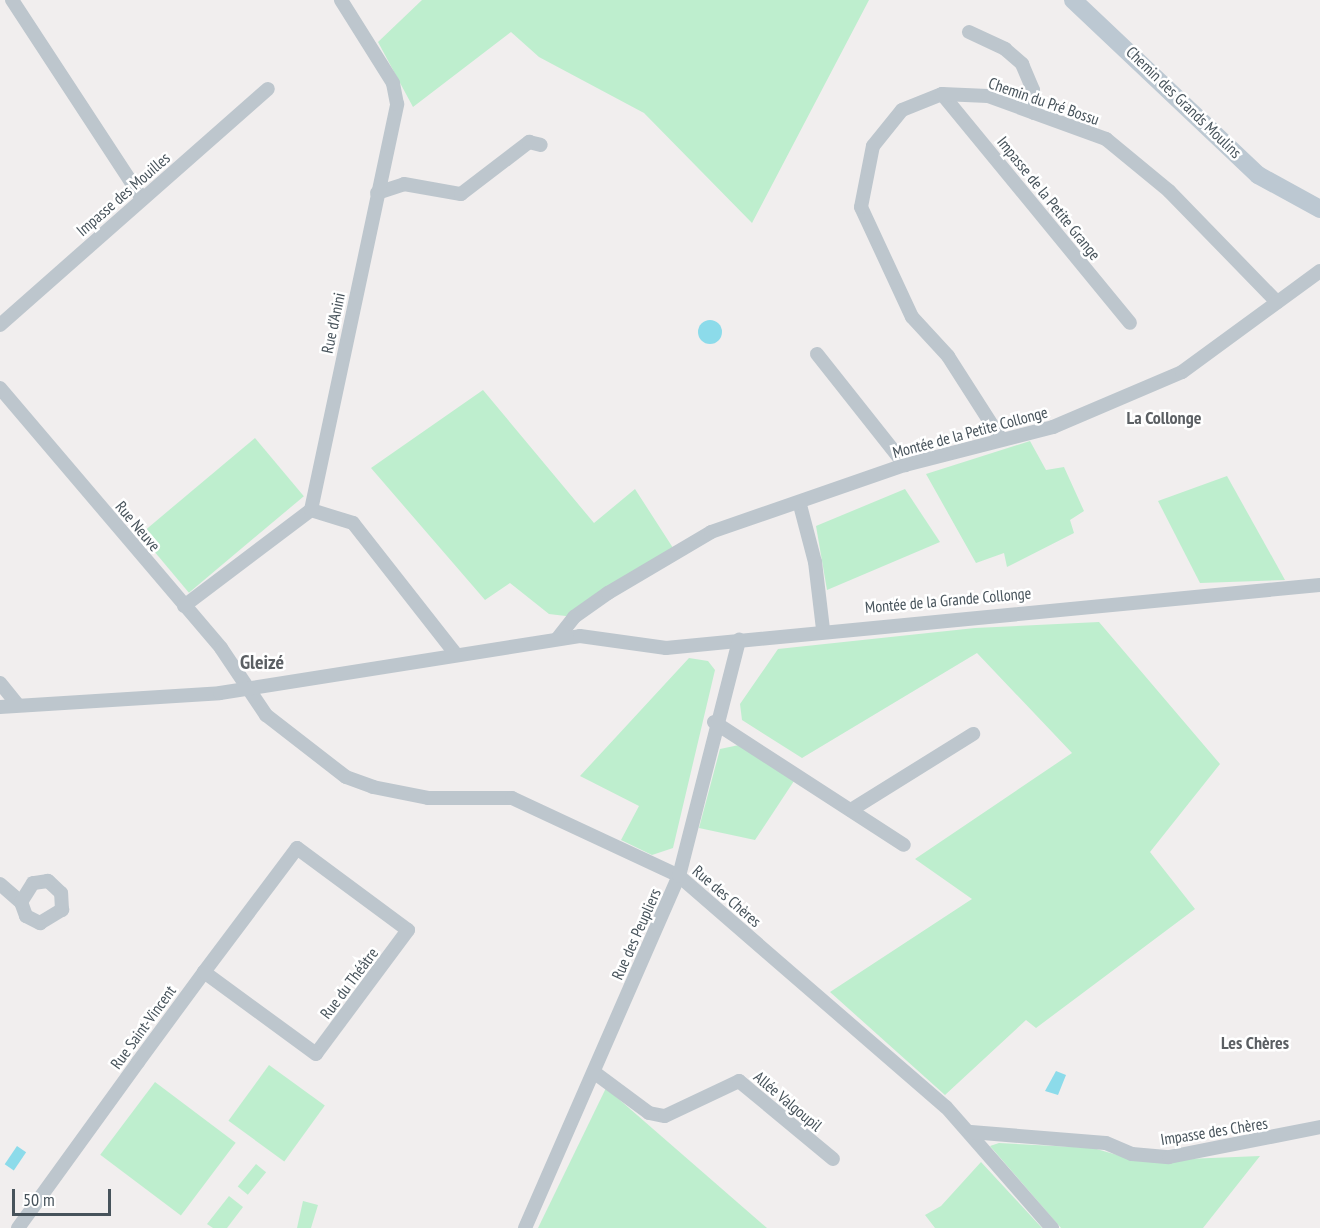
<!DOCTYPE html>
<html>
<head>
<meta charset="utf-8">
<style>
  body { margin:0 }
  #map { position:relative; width:1320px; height:1228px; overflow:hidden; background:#f1eeee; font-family:"PT Sans Narrow",sans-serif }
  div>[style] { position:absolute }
  .green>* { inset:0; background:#beeece; transform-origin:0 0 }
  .water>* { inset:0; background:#8cdbea; transform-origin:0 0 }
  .round { border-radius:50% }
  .street>* { height:14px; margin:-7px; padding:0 7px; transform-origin:7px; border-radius:7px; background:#bdc6cd }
  .secondary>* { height:18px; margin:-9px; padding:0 9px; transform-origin:9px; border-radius:9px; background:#bcc8d2 }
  span { translate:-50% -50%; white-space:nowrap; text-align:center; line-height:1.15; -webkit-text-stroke:5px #fff; paint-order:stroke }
  .street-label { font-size:16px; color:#47535b }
  .neighbourhood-label { font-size:18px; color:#5b5f63; font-weight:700 }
  .quarter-label { font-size:20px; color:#5b5f63; font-weight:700 }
  .scale { position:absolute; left:12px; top:1189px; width:99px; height:27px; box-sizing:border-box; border:3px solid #47535b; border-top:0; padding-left:8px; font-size:18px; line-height:21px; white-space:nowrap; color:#47535b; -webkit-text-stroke:4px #fff; paint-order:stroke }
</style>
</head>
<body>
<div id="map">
  <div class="green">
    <i style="clip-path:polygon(422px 0,869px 0,752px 223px,644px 113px,539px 57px,511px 32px,413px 107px,378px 42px)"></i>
    <i style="clip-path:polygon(483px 390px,594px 523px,635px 489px,675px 551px,574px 617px,549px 614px,510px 583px,485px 600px,371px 468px)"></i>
    <i style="left:255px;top:438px;width:76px;height:150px;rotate:50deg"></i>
    <i style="clip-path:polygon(1030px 441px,1046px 470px,1064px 467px,1084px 511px,1070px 520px,1074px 533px,1007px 567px,1004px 553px,976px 563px,926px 474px)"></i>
    <i style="clip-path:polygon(1227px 476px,1285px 580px,1200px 583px,1158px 501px)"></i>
    <i style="clip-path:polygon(905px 489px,940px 542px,827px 590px,816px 526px)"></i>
    <i style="clip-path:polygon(1099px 622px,1220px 764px,1150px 852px,1195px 909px,1036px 1028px,1026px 1020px,945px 1095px,830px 992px,972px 899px,915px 859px,1072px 753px,977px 653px,802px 758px,742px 720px,740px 704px,778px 649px,975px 628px)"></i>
    <i style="clip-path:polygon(689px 658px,708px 661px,715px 670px,673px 848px,652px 855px,621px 840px,639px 806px,580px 776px)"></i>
    <i style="clip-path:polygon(739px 745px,794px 781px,755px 840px,699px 828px,720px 749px)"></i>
    <i style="left:269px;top:1065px;width:69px;height:69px;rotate:36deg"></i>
    <i style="left:155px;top:1082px;width:101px;height:91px;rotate:37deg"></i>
    <i style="clip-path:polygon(606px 1088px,767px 1228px,538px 1228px)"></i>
    <i style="clip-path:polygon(999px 1143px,1093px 1148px,1138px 1161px,1260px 1156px,1203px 1228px,1061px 1228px,990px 1146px)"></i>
    <i style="clip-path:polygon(981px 1162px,1042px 1228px,935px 1228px,925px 1215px,941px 1206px)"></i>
    <i style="left:256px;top:1164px;width:13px;height:29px;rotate:39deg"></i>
    <i style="clip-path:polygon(229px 1196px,243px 1207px,227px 1228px,213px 1228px,207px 1224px)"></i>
    <i style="clip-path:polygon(303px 1201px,318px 1205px,311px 1228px,297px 1228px)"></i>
  </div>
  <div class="water">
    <i class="round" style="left:698px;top:320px;width:24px;height:24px"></i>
    <i style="clip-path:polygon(1056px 1071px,1066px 1075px,1058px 1095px,1045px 1091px)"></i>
    <i style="left:17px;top:1146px;width:11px;height:22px;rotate:34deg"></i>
  </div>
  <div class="street">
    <i style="left:12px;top:0;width:238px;rotate:56.8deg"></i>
    <i style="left:969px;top:32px;width:40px;rotate:25deg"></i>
    <i style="left:1005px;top:49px;width:23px;rotate:41deg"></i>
    <i style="left:1022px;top:64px;width:28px;rotate:67deg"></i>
    <i style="left:1033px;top:90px;width:23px;rotate:88deg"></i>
    <i style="left:942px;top:94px;width:296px;rotate:50.6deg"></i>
    <i style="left:377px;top:193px;width:28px;rotate:-18deg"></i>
    <i style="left:404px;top:184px;width:58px;rotate:10deg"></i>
    <i style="left:461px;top:194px;width:86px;rotate:-37.4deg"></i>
    <i style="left:529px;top:142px;width:12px;rotate:14deg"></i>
    <i style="left:0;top:325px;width:357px;rotate:-41.4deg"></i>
    <i style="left:817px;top:354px;width:142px;rotate:51.6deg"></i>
    <i style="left:0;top:388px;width:341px;rotate:49.6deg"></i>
    <i style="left:221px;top:648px;width:81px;rotate:56.1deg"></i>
    <i style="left:266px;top:715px;width:101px;rotate:37.8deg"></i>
    <i style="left:346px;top:777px;width:29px;rotate:20deg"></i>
    <i style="left:373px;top:787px;width:56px;rotate:11.3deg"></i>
    <i style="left:428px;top:798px;width:84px"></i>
    <i style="left:512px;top:798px;width:184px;rotate:25deg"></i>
    <i style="left:679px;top:876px;width:353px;rotate:40.9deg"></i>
    <i style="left:946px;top:1107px;width:161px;rotate:48.8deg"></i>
    <i style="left:1001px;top:439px;width:98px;rotate:-122.6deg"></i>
    <i style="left:948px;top:356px;width:53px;rotate:-132.7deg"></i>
    <i style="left:912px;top:317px;width:121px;rotate:-114.9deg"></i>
    <i style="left:861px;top:207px;width:62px;rotate:-78.9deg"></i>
    <i style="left:873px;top:146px;width:46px;rotate:-51.1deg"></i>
    <i style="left:902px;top:110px;width:43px;rotate:-21.8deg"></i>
    <i style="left:942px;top:94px;width:46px;rotate:2.5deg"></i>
    <i style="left:988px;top:96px;width:126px;rotate:20deg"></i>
    <i style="left:1106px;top:139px;width:82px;rotate:39.5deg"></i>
    <i style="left:1169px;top:191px;width:155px;rotate:45.8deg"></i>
    <i style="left:800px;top:505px;width:59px;rotate:75.3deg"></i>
    <i style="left:815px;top:562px;width:67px;rotate:83.2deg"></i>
    <i style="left:311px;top:510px;width:44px;rotate:17.2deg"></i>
    <i style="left:353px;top:523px;width:164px;rotate:51.9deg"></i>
    <i style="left:184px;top:606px;width:159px;rotate:-37.1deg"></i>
    <i style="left:311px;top:510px;width:415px;rotate:-78deg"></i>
    <i style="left:397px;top:104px;width:21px;rotate:-101deg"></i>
    <i style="left:393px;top:83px;width:98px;rotate:-122.1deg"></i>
    <i style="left:557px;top:639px;width:28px;rotate:-52deg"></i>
    <i style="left:574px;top:617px;width:42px;rotate:-35.2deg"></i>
    <i style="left:608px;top:593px;width:120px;rotate:-30.6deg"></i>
    <i style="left:711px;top:532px;width:205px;rotate:-19.1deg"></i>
    <i style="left:905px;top:465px;width:153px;rotate:-14.4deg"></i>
    <i style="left:1053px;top:427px;width:140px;rotate:-23.1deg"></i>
    <i style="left:1182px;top:372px;width:171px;rotate:-36.2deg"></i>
    <i style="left:0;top:683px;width:26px;rotate:51deg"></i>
    <i style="left:0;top:707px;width:220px;rotate:-3.6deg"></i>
    <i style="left:220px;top:693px;width:364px;rotate:-9deg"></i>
    <i style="left:580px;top:636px;width:87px;rotate:7.9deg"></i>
    <i style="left:666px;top:648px;width:657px;rotate:-5.5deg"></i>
    <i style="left:714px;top:722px;width:226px;rotate:32.9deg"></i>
    <i style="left:851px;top:810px;width:144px;rotate:-31.9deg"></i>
    <i style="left:0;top:884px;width:28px;rotate:41deg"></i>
    <i style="left:21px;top:902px;width:15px;rotate:70deg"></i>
    <i style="left:26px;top:916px;width:16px;rotate:27deg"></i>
    <i style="left:40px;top:923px;width:26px;rotate:-31deg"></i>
    <i style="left:62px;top:910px;width:17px;rotate:-93deg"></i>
    <i style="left:61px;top:893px;width:18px;rotate:-137deg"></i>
    <i style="left:48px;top:881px;width:15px;rotate:172deg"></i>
    <i style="left:33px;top:883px;width:22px;rotate:122deg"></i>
    <i style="left:595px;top:1073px;width:67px;rotate:36.5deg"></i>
    <i style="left:649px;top:1113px;width:16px;rotate:11deg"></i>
    <i style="left:665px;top:1116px;width:82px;rotate:-25.3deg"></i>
    <i style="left:739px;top:1081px;width:122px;rotate:39.7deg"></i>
    <i style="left:971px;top:1132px;width:135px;rotate:4.7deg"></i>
    <i style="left:1106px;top:1143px;width:28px;rotate:23deg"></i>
    <i style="left:1132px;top:1154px;width:37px;rotate:5deg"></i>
    <i style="left:1169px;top:1157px;width:154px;rotate:-11.2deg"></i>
    <i style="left:18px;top:1228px;width:205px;rotate:-54.1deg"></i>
    <i style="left:138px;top:1062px;width:112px;rotate:-53.7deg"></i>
    <i style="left:204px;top:972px;width:155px;rotate:-53.1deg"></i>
    <i style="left:297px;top:848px;width:138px;rotate:36.5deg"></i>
    <i style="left:408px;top:930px;width:154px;rotate:126.6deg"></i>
    <i style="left:316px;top:1054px;width:139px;rotate:-143.8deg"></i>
    <i style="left:525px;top:1228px;width:384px;rotate:-66.4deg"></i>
    <i style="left:679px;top:876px;width:244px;rotate:-75.7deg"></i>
  </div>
  <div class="secondary">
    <i style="left:1073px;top:0;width:255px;rotate:43.4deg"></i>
    <i style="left:1258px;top:175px;width:71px;rotate:28.7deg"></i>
  </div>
  <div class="street-label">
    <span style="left:1044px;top:101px;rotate:19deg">Chemin du Pré Bossu</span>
    <span style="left:1184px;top:102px;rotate:44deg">Chemin des Grands Moulins</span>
    <span style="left:123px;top:194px;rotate:-41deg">Impasse des Mouilles</span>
    <span style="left:1049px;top:198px;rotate:51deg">Impasse de la Petite Grange</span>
    <span style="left:333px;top:323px;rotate:-78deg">Rue d'Anini</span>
    <span style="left:970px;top:432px;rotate:-15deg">Montée de la Petite Collonge</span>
    <span style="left:138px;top:526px;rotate:50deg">Rue Neuve</span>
    <span style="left:948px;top:600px;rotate:-5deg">Montée de la Grande Collonge</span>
    <span style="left:727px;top:896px;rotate:41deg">Rue des Chères</span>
    <span style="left:636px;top:934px;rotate:-66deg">Rue des Peupliers</span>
    <span style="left:349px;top:983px;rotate:-53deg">Rue du Théâtre</span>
    <span style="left:143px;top:1027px;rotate:-54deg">Rue Saint-Vincent</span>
    <span style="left:788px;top:1101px;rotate:40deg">Allée Valgoupil</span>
    <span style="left:1214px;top:1131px;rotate:-9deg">Impasse des Chères</span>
  </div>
  <div class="neighbourhood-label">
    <span style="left:1164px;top:418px">La Collonge</span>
    <span style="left:1255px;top:1043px">Les Chères</span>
  </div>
  <div class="quarter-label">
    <span style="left:262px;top:662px">Gleizé</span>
  </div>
  <div class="scale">50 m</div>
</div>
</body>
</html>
